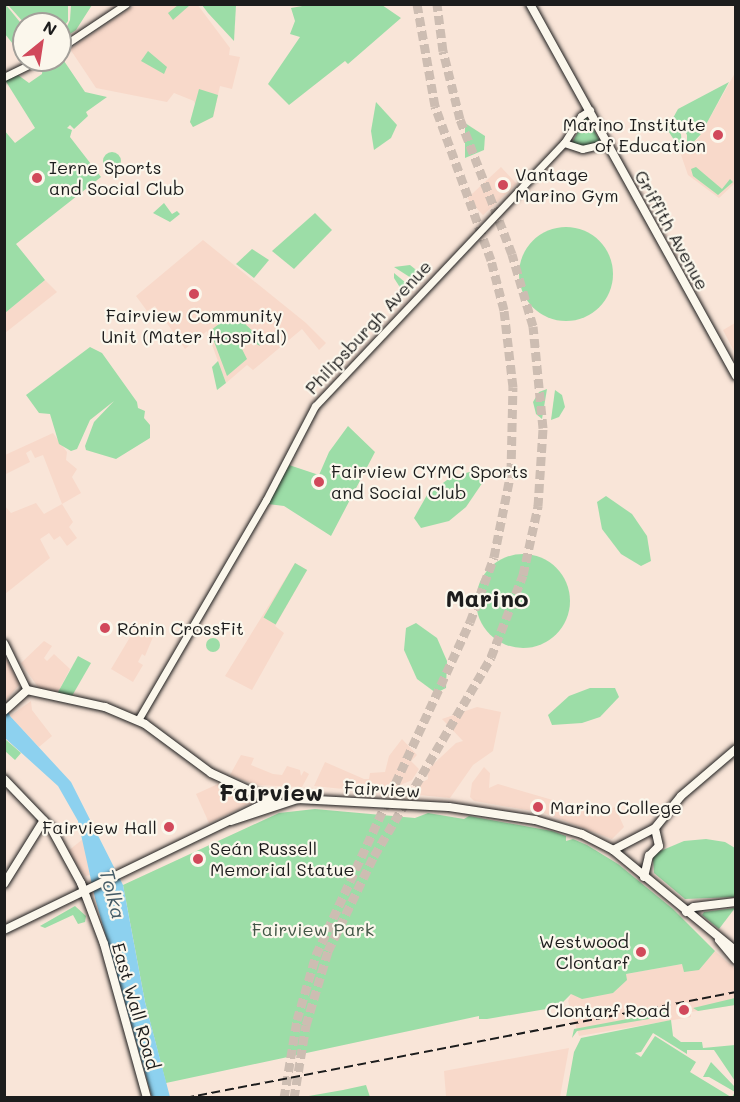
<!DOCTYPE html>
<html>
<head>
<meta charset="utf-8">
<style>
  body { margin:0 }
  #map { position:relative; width:740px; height:1102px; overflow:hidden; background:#f9e5d8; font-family:Mali,sans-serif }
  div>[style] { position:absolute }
  .built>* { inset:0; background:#f8d9ca; transform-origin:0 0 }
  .green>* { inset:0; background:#9cdda7; transform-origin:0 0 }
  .round { border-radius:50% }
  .water>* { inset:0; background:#8dd1ef }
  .motorway-tunnel>* { height:9px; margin-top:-4.5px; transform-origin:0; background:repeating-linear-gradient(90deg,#cdbdb2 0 9px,transparent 0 13.5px) }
  .roads { filter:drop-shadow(0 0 2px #1c1c1c) drop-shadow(0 0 2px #1c1c1c) }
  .tertiary>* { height:7px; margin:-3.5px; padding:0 3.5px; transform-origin:3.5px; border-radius:3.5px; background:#fbf7ec }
  .secondary>* { height:8px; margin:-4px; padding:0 4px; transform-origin:4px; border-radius:4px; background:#fbf7ec }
  .rail>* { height:1.5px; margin-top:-0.75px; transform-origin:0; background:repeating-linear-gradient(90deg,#1c1c1c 0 9px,transparent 0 13.5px) }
  .dots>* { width:16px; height:16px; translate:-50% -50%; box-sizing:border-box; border:3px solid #fbf7ec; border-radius:50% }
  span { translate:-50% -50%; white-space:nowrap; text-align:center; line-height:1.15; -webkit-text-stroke:4.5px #fbf7ec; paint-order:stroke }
  .poi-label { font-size:18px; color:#1c1c1c }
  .right { translate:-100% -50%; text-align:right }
  .left { translate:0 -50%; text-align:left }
  .street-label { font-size:18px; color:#1c1c1c }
  .park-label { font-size:18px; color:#425646 }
  .water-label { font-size:20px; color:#445b66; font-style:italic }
  .district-label { font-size:24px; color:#1c1c1c; font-weight:700 }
  .frame { position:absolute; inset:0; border:6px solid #1c1c1c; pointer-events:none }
  .north { position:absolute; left:12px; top:12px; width:60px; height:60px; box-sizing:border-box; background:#fbf7ec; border:2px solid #a29f99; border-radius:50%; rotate:30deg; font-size:16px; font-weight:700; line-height:24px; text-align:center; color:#1c1c1c }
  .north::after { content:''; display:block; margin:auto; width:21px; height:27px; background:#d1495b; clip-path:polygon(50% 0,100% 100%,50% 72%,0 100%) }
</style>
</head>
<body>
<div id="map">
  <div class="built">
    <i style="clip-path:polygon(197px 4px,230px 48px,229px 55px,240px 57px,232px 89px,220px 86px,213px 117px,193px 127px,190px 122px,196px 108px,194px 101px,174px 93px,167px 102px,96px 88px,70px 49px,135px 5px)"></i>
    <i style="clip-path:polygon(735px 73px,735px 183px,719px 198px,688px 175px,680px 152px,698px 139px)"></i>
    <i style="left:501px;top:167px;width:23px;height:46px;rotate:47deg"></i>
    <i style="clip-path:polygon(203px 240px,306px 323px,326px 343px,319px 350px,302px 329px,253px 370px,247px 365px,226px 383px,207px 331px,185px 349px,155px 306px,147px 311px,136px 296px)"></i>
    <i style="clip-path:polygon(45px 280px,57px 292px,5px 333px,5px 313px)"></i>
    <i style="clip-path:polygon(735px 323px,735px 353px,723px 330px)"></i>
    <i style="clip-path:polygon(53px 433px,67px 452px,66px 460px,77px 469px,72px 477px,81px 493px,62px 504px,73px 522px,69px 527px,77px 538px,67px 546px,60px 536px,54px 540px,49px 533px,40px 539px,50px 558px,5px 594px,5px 506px,11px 513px,36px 503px,44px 514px,62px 504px,43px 455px,35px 458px,31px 450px,26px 453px,30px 462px,6px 474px,5px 455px)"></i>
    <i style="clip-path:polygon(295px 563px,307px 570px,275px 626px,284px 633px,252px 690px,225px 676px)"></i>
    <i style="clip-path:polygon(136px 627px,153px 637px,145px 656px,142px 654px,138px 662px,143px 665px,133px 682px,111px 669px)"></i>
    <i style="clip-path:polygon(44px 641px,52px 646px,44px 658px,47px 661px,54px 654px,70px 669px,56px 696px,40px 690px,21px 663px)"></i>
    <i style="clip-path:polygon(4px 655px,20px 684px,6px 700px,4px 693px)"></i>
    <i style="clip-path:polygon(31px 701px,32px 710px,52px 736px,39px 747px,10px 716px)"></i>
    <i style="clip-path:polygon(477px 707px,501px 712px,493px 751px,473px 765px,450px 798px,419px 795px,416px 786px,428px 779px,427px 770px,456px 743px,463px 741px,442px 719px)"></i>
    <i style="clip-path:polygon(402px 739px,417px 755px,411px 761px,419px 769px,412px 780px,382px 793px,314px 786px,325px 762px,364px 779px,369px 779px,370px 773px,385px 772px,389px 756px)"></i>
    <i style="clip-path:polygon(241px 755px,254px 758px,251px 765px,273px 774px,282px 775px,287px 766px,300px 770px,301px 776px,304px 771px,309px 774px,302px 787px,256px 785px,230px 775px)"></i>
    <i style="clip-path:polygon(484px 767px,490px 773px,489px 788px,498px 784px,604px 815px,604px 812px,615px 807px,624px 827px,612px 839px,544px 813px,474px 801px,470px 797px,472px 783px)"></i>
    <i style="clip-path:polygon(218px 784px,253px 797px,251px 803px,209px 823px,196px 794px)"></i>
    <i style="clip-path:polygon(83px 839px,90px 875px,85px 876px,68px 851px)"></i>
    <i style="clip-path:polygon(715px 951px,735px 969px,735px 1005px,691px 1012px,691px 1017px,579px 1036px,568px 1001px,571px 994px,613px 993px,626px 980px,626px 974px,682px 964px,698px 970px)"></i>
    <i style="clip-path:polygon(569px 1048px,560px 1097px,446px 1096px,444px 1071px)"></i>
  </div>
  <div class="green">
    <i style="clip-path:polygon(6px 5px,24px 27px,24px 58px,5px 34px)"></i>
    <i style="clip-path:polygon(8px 5px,68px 5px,68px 21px,60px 32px,60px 24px,25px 24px)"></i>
    <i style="clip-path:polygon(71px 5px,92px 5px,76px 30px,60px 41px,70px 20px)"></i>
    <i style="clip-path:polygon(178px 5px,190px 5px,173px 20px,168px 13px)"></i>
    <i style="clip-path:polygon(202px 5px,236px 5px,234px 41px,208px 13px)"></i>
    <i style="clip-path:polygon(308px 5px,382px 5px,401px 18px,348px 64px,345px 61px,289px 105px,268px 84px,300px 37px,290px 34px,295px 21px,291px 8px)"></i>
    <i style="clip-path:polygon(148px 51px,167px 67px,164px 74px,141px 61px)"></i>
    <i style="clip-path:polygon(60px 55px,85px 92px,107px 97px,86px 112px,88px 116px,74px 129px,70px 125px,67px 128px,72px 130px,70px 137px,101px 177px,16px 244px,45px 280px,5px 313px,4px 130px,15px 143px,35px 128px,5px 80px,18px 75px,29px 83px,42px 74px,43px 63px,60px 60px)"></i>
    <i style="clip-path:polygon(729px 82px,702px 132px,673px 118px,678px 109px)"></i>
    <i style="clip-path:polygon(199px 89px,218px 95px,213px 117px,193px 127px,190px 122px)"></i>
    <i style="clip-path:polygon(376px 102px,397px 125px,391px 138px,374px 150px,371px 131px)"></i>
    <i style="clip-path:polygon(586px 116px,600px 141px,585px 146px,572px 143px)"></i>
    <i style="clip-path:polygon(668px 122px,681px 134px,682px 152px,663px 123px)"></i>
    <i style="clip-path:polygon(465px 123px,485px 136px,484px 150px,465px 158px)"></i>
    <i style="clip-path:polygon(683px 127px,701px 134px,687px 149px,687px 135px)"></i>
    <i class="round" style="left:103px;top:152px;width:18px;height:18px"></i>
    <i style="clip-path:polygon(696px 167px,722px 189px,730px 179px,733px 182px,718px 195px,693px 176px,691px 169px)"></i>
    <i style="clip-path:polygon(164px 203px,172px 214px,177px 211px,180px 214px,170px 222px,153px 213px)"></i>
    <i style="clip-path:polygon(315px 213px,332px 230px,294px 269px,272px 251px)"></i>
    <i class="round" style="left:519px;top:227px;width:94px;height:94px"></i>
    <i style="clip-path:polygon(252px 249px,269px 260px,254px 278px,236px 264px)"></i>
    <i style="clip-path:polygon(410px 265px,425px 277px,419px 283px,394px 267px)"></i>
    <i style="clip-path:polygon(394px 273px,412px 288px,406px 297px,394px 278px)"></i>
    <i style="clip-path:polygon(233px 313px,256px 334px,260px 346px,248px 339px,241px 347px,247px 359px,227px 376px,210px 331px)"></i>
    <i style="clip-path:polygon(90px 347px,102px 353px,137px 402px,138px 408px,145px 411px,144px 418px,150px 425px,150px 438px,116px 459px,86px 450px,85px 446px,94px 422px,114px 401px,90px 420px,77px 449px,71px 451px,59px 444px,50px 414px,39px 413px,26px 395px)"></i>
    <i style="clip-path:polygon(218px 361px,226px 383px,217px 390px,212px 367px)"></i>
    <i style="clip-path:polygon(547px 389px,542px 419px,536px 414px,533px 402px,539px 392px)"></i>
    <i style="clip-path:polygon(555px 390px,562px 395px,565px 407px,559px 417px,551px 420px)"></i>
    <i style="clip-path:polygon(348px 426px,375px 452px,331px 536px,284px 506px,268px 504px,289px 465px,319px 475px,329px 452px)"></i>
    <i style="clip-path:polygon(477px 470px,483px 482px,466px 507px,449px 521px,421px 528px,414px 518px,427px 495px,451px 477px)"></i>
    <i style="clip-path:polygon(606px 496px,632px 514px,647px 536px,651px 561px,641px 566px,621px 554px,602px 529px,597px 502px)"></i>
    <i class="round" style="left:476px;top:554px;width:94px;height:94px"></i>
    <i style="left:295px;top:563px;width:14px;height:63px;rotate:30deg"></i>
    <i style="clip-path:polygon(416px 623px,437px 638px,447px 661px,446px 688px,436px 693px,417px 679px,404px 650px,406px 628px)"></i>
    <i class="round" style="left:206px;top:638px;width:14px;height:14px"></i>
    <i style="clip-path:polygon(78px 656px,91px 663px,72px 696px,57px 694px)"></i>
    <i style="clip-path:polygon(590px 688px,615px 688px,619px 697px,600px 717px,582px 723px,552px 725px,548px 715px,569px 696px)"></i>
    <i style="clip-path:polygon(5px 739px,21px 753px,15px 760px,5px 751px)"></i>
    <i style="clip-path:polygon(315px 809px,415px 818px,428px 813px,464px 819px,469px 816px,552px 831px,566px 836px,566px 841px,573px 839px,587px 845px,618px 864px,673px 909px,715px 951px,699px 970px,684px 972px,682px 964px,626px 974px,627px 980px,613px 993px,582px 999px,571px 994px,558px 1007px,487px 1019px,479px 1019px,479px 1016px,166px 1083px,145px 1002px,123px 885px,279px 813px)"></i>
    <i style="clip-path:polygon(706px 839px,725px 842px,735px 848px,735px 897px,685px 899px,654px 873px,653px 858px,658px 852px,684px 841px)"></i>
    <i style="clip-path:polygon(75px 906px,86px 916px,85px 922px,78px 924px,73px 915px,45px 928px,40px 926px)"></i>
    <i style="clip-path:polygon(735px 908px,719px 929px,702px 915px,704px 912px)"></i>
    <i style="clip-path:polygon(735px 998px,735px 1005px,698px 1011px,693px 1008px)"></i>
    <i style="clip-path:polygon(670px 1011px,667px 1016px,577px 1031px,572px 1038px,574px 1029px)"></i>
    <i style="clip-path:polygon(671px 1020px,673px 1036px,681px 1042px,702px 1042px,703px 1048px,735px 1045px,735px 1081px,714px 1050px,687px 1050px,687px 1054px,653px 1033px,641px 1052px,635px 1053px,641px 1057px,655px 1036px,696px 1062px,690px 1072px,731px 1097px,566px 1097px,574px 1052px,581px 1038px)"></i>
    <i style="clip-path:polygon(711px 1062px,735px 1087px,735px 1097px,732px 1097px,735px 1092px,709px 1077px,703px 1077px)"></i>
    <i style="clip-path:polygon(366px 1085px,370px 1097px,303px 1097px,343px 1090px)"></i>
  </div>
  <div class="water">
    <i style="clip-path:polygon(4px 699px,10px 716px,71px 782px,123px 885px,145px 1002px,170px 1097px,152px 1097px,95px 898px,78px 821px,58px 786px,5px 738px)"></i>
  </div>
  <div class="motorway-tunnel">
    <i style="left:284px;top:1098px;width:79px;rotate:-80.5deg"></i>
    <i style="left:297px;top:1020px;width:68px;rotate:-73.7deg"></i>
    <i style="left:316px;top:955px;width:367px;rotate:-65.2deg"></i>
    <i style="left:470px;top:622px;width:69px;rotate:-69.7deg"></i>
    <i style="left:494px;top:557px;width:87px;rotate:-78.7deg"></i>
    <i style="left:511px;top:472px;width:85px;rotate:-88.7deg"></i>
    <i style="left:513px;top:387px;width:78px;rotate:-96.7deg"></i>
    <i style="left:504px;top:310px;width:52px;rotate:-104.6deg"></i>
    <i style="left:491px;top:260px;width:164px;rotate:-110deg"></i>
    <i style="left:435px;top:106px;width:104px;rotate:-100deg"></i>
    <i style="left:294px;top:1098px;width:74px;rotate:-80.7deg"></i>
    <i style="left:306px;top:1025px;width:77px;rotate:-73.4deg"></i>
    <i style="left:328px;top:951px;width:106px;rotate:-64.2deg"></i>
    <i style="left:374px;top:856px;width:231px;rotate:-59.5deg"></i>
    <i style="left:491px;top:657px;width:88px;rotate:-68.7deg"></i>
    <i style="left:523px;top:575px;width:71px;rotate:-77.7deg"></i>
    <i style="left:538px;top:506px;width:78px;rotate:-86.3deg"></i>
    <i style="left:543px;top:428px;width:102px;rotate:-95.6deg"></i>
    <i style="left:533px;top:326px;width:75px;rotate:-106.3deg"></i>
    <i style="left:512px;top:254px;width:145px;rotate:-111.1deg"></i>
    <i style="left:460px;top:119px;width:70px;rotate:-104deg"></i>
    <i style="left:443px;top:51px;width:47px;rotate:-97.3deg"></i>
  </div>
  <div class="roads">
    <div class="tertiary">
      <i style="left:60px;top:48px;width:79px;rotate:-33.7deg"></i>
      <i style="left:4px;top:77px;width:39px;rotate:-26deg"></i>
      <i style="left:564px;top:143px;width:19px;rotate:18deg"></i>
      <i style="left:582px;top:149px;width:27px;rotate:-13deg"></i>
      <i style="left:4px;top:643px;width:52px;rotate:63.9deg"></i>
      <i style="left:138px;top:720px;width:255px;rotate:-59.8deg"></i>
      <i style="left:266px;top:500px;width:106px;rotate:-62.5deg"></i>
      <i style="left:315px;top:406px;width:362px;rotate:-46.6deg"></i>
      <i style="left:564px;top:143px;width:32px;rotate:-58deg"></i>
      <i style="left:581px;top:116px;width:11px;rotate:-34deg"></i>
    </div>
    <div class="secondary">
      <i style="left:530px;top:4px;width:425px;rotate:61deg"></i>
      <i style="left:4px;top:711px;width:31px;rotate:-42deg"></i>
      <i style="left:27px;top:690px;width:80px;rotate:12.3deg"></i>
      <i style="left:105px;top:707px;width:43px;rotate:23deg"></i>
      <i style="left:145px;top:724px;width:82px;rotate:36.6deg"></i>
      <i style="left:211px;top:773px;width:67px;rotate:24.7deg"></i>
      <i style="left:4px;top:779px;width:68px;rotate:46.2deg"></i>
      <i style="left:51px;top:828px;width:63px;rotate:61.4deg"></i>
      <i style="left:81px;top:883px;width:65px;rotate:69.3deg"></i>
      <i style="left:104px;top:944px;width:160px;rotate:74.4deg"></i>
      <i style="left:231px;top:821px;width:71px;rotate:-18.2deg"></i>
      <i style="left:298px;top:799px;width:151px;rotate:3deg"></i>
      <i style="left:449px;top:807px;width:87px;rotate:8.6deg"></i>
      <i style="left:535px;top:820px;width:49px;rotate:16.6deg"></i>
      <i style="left:582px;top:834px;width:35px;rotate:27deg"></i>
      <i style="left:613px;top:850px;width:159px;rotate:39.4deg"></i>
      <i style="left:613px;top:850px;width:47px;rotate:-27.6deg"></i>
      <i style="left:655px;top:828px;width:41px;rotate:-50.9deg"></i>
      <i style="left:681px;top:796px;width:72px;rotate:-40.5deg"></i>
      <i style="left:644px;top:877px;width:22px;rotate:-77deg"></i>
      <i style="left:649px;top:856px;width:14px;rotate:-45deg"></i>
      <i style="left:659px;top:846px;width:18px;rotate:-103deg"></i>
      <i style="left:4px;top:884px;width:75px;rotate:-58deg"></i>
      <i style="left:686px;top:912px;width:9px;rotate:-32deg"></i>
      <i style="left:694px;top:907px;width:42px;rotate:-6.8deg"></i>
      <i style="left:4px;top:930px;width:290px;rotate:-25.9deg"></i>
      <i style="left:265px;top:803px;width:14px"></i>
      <i style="left:719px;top:940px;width:26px;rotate:50deg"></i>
    </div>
  </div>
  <div class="rail">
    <i style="left:185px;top:1098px;width:561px;rotate:-10.89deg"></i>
  </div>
  <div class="dots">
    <i style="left:718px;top:135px;background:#d1495b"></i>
    <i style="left:37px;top:178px;background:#d1495b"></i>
    <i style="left:503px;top:185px;background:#d1495b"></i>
    <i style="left:194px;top:294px;background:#d1495b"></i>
    <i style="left:319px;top:482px;background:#d1495b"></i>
    <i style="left:105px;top:628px;background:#d1495b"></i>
    <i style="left:538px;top:807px;background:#d1495b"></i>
    <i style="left:169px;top:827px;background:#d1495b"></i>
    <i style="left:198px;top:859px;background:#d1495b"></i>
    <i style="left:641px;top:952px;background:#d1495b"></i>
    <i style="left:684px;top:1010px;background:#d1495b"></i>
  </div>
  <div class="poi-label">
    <span class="right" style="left:706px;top:135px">Marino Institute<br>of Education</span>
    <span class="left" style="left:49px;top:178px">Ierne Sports<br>and Social Club</span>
    <span class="left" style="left:515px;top:185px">Vantage<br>Marino Gym</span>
    <span style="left:194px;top:326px">Fairview Community<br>Unit (Mater Hospital)</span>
    <span class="left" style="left:331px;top:482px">Fairview CYMC Sports<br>and Social Club</span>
    <span class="left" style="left:117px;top:628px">Rónin CrossFit</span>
    <span class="left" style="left:550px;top:807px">Marino College</span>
    <span class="right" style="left:157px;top:827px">Fairview Hall</span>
    <span class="left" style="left:210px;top:859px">Seán Russell<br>Memorial Statue</span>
    <span class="right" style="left:629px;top:952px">Westwood<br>Clontarf</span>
    <span class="right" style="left:670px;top:1010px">Clontarf Road</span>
  </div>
  <div class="street-label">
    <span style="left:672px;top:230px;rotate:61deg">Griffith Avenue</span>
    <span style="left:368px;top:327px;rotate:-47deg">Philipsburgh Avenue</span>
    <span style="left:382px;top:789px;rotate:3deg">Fairview</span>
    <span style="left:136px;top:1006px;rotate:74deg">East Wall Road</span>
  </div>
  <div class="park-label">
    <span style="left:313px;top:929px">Fairview Park</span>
  </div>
  <div class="water-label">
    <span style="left:113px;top:894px;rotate:75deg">Tolka</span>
  </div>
  <div class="district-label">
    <span style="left:487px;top:598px">Marino</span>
    <span style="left:271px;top:792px">Fairview</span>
  </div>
  <div class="frame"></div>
  <div class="north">N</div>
</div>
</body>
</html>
